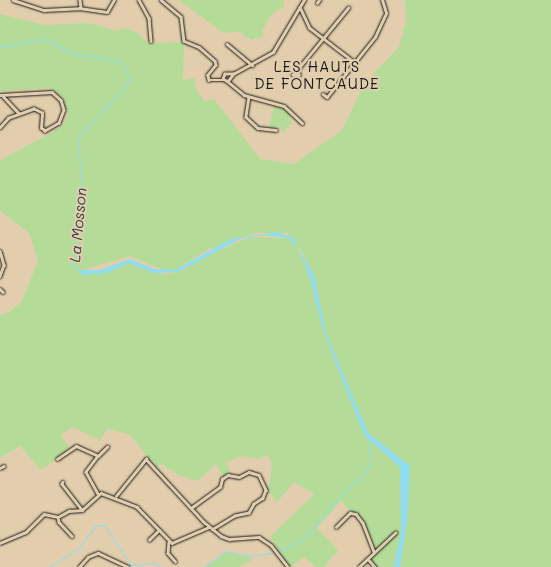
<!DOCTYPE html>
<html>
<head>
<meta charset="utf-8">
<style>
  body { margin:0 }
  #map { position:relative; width:551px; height:567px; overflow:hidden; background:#e2cead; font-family:Mali,sans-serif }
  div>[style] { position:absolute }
  .green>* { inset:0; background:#b4dc98 }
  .water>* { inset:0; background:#8fddee }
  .stream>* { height:1px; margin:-0.5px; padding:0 0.5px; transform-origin:0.5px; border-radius:0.5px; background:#8fddee }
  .roads { filter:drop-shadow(0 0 1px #1c1c1c) drop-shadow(0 0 1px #1c1c1c) }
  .street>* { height:2.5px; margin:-1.25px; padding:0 1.25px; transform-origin:1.25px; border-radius:1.25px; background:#e2cead }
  span { translate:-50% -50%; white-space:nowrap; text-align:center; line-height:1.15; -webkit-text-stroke:4px #e2cead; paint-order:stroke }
  .neighbourhood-label { font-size:15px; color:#1c1c1c; letter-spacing:1px }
  .water-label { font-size:15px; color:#334346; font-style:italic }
</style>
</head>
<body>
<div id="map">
  <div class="green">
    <i style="clip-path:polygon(179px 0,284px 0,284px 6px,271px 15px,262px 31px,264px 37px,251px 40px,240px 32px,223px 33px)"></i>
    <i style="clip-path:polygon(405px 0,551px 0,551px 567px,400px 567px,407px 521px,409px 465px,368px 433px,326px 333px,314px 275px,301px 250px,287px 233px,257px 233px,209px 249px,175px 270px,161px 269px,130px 256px,82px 270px,81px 274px,94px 274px,129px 263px,154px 273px,168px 274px,185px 270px,195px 261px,250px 237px,288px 238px,299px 249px,310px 278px,323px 330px,364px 435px,400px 467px,401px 532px,394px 567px,376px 567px,370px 558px,395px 533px,372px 552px,362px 523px,341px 501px,317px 528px,338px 550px,324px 567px,316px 567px,304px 557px,290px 567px,270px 537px,314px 494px,294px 482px,277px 502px,268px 491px,272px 464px,268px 455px,258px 459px,242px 456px,226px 462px,230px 473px,223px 476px,216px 464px,198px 481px,181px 476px,161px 464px,157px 468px,129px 434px,107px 429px,100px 440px,72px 427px,61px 435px,70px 449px,41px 470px,20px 446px,0 458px,0 315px,10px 312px,22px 301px,38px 261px,29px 233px,0 211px,0 160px,53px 132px,63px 124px,68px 115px,63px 99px,50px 88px,0 91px,0 14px,44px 25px,88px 23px,117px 31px,125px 28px,138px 33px,147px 43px,182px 42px,184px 45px,183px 80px,194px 78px,196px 89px,205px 101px,214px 99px,260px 159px,294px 164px,342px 130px,364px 84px,399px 47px,406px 20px)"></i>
    <i style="clip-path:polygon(274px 105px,290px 112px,289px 119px,293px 122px,282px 133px,281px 127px,269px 128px)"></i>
    <i style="clip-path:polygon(226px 552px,251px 557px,252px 560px,238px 567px,206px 567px)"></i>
  </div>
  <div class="water">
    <i style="clip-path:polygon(277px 232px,293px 238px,314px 275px,326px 333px,368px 433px,410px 466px,407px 521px,400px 567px,394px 567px,401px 532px,400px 467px,364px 435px,323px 330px,310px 278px,299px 249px,288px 238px,263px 235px,240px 239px,178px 272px,154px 273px,129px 263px,107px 273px,81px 275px,81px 270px,100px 270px,130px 259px,154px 269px,175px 270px,231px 239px)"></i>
  </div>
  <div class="stream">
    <i style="left:0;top:47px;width:46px;rotate:-10.1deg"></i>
    <i style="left:45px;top:39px;width:34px;rotate:27deg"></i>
    <i style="left:75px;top:54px;width:46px;rotate:8.8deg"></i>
    <i style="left:120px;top:61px;width:12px;rotate:55deg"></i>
    <i style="left:127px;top:71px;width:10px;rotate:84deg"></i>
    <i style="left:128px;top:81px;width:9px;rotate:117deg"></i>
    <i style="left:124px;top:89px;width:66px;rotate:133.8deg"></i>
    <i style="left:78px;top:137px;width:58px;rotate:86.1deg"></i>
    <i style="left:82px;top:195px;width:37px;rotate:93deg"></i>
    <i style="left:80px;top:232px;width:34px;rotate:105deg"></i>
    <i style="left:71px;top:265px;width:14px;rotate:36deg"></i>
    <i style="left:49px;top:567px;width:36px;rotate:-32deg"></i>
    <i style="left:79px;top:548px;width:29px;rotate:-54deg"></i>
    <i style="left:96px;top:525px;width:8px"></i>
    <i style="left:104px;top:525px;width:48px;rotate:56deg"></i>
    <i style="left:131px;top:565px;width:24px;rotate:-5deg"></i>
    <i style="left:155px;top:563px;width:7px;rotate:34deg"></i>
    <i style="left:204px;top:567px;width:27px;rotate:-36deg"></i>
    <i style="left:226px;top:551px;width:25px;rotate:11deg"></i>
    <i style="left:251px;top:556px;width:22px;rotate:-8deg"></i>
    <i style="left:273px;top:553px;width:30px;rotate:-23deg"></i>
    <i style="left:301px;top:541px;width:74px;rotate:-48.3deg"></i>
    <i style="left:350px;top:486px;width:18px;rotate:-38deg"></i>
    <i style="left:364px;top:475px;width:13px;rotate:-63deg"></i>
    <i style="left:370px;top:463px;width:25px;rotate:-95deg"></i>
  </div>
  <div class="roads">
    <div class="street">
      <i style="left:13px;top:0;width:33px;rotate:18deg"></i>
      <i style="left:44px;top:10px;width:35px;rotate:-3deg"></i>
      <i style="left:79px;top:8px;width:28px;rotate:8deg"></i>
      <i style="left:107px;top:12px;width:14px;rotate:-60deg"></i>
      <i style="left:80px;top:0;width:8px;rotate:83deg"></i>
      <i style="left:139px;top:0;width:21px;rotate:61deg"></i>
      <i style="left:149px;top:18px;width:23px;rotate:85deg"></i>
      <i style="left:161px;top:0;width:26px;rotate:40deg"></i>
      <i style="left:181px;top:17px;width:24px;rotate:83deg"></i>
      <i style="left:184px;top:41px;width:16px;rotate:22deg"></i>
      <i style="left:199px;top:47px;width:21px;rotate:41deg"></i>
      <i style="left:215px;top:61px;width:4px;rotate:76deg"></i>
      <i style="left:216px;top:65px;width:13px;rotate:129deg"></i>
      <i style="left:208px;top:75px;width:5px;rotate:79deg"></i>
      <i style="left:209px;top:80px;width:15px"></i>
      <i style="left:317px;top:3px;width:4px;rotate:-56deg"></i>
      <i style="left:300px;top:7px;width:23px;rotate:65deg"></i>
      <i style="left:310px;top:28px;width:54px;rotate:37.5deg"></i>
      <i style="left:227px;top:44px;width:33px;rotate:40deg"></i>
      <i style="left:298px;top:71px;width:4px;rotate:76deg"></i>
      <i style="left:299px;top:75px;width:6px;rotate:180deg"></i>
      <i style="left:293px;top:75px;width:87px;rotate:-50.6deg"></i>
      <i style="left:233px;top:74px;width:8px;rotate:180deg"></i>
      <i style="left:225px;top:74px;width:5px;rotate:112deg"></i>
      <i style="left:223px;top:79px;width:5px;rotate:22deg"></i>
      <i style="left:228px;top:81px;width:9px;rotate:-54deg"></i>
      <i style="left:233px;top:74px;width:46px;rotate:-28.8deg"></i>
      <i style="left:273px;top:52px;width:61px;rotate:-59.2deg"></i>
      <i style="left:227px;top:81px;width:22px;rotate:39deg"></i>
      <i style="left:244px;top:95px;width:41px;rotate:15.4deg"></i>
      <i style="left:284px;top:106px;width:25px;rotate:43deg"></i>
      <i style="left:323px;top:94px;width:5px;rotate:37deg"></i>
      <i style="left:327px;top:97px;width:77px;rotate:-51.3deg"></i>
      <i style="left:375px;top:37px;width:26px;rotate:-65deg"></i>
      <i style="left:386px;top:13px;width:14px;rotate:-107deg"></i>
      <i style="left:0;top:95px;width:52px;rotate:-3.3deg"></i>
      <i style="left:52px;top:92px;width:12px;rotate:42deg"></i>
      <i style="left:61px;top:100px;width:10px;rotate:73deg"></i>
      <i style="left:64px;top:110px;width:14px;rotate:111deg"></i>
      <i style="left:59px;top:123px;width:16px;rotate:150deg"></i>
      <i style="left:45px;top:131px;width:5px;rotate:-143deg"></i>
      <i style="left:41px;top:128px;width:15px;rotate:-86deg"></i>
      <i style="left:42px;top:113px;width:9px;rotate:-153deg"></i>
      <i style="left:34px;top:109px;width:27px;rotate:160deg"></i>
      <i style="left:9px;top:118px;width:13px;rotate:132deg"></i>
      <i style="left:3px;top:96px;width:23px;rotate:47deg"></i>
      <i style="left:249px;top:97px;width:20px;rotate:99deg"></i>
      <i style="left:246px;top:117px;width:16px;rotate:43deg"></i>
      <i style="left:258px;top:128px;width:18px;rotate:6deg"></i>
      <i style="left:0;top:251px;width:15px;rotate:74deg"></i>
      <i style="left:4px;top:265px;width:12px;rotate:110deg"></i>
      <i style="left:0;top:289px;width:4px;rotate:45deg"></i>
      <i style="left:98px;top:456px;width:13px;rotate:-45deg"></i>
      <i style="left:57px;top:459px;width:23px;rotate:-34deg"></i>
      <i style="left:76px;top:446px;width:24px;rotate:24deg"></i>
      <i style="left:98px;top:456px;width:20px;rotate:127deg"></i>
      <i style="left:86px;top:472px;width:25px;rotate:61deg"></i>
      <i style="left:0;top:468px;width:4px;rotate:-27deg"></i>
      <i style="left:63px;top:482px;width:2px;rotate:117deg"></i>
      <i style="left:62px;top:484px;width:33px;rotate:52deg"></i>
      <i style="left:116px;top:496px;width:48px;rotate:-51deg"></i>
      <i style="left:146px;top:459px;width:86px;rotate:47.4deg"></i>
      <i style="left:204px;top:522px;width:22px;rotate:39deg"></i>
      <i style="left:221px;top:536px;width:9px;rotate:21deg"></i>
      <i style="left:229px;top:539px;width:30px;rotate:-4deg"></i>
      <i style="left:259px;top:537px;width:14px;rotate:34deg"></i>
      <i style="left:271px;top:545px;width:28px;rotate:52deg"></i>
      <i style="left:191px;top:508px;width:36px;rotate:-36deg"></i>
      <i style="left:220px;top:487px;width:8px;rotate:-76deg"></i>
      <i style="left:222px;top:479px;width:7px;rotate:-34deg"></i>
      <i style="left:228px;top:475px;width:11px;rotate:10deg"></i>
      <i style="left:239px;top:477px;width:11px;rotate:-27deg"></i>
      <i style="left:249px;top:472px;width:10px;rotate:17deg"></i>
      <i style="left:259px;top:475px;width:17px;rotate:65deg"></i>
      <i style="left:266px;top:490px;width:9px;rotate:111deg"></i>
      <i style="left:263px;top:498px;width:11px;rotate:146deg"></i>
      <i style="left:254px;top:504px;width:10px;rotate:119deg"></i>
      <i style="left:249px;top:513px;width:14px;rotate:168deg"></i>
      <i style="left:235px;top:516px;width:26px;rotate:149deg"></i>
      <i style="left:58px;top:517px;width:13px;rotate:-29deg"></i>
      <i style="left:69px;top:511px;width:13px;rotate:-4deg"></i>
      <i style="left:82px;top:510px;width:25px;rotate:-42deg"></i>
      <i style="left:101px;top:493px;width:39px;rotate:21deg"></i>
      <i style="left:137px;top:507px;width:50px;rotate:45.8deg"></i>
      <i style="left:172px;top:543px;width:40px;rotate:-23.4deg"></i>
      <i style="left:58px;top:517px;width:5px;rotate:79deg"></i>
      <i style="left:59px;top:522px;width:19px;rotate:47deg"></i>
      <i style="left:336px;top:527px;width:20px;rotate:-45deg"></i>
      <i style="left:350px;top:513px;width:6px;rotate:9deg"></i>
      <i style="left:356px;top:514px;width:11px;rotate:52deg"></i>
      <i style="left:363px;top:523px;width:31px;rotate:69deg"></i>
      <i style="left:149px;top:540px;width:14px;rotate:-45deg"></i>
      <i style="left:169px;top:542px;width:11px;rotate:95deg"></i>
      <i style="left:168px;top:553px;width:11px;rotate:49deg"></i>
      <i style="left:0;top:543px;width:28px;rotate:-23deg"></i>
      <i style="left:26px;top:532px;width:25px;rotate:-45deg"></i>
      <i style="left:44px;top:514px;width:14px;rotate:12deg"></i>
      <i style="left:368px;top:559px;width:11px;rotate:49deg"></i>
      <i style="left:79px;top:567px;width:13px;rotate:-48deg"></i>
      <i style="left:88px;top:557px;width:11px;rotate:-22deg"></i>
      <i style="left:98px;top:553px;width:33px;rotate:25deg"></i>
      <i style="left:359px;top:567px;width:50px;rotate:-43.4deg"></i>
    </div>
  </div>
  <div class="neighbourhood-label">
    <span style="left:317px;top:75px">LES HAUTS<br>DE FONTCAUDE</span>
  </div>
  <div class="water-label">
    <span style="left:78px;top:225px;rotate:-85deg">La Mosson</span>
  </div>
</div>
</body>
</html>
